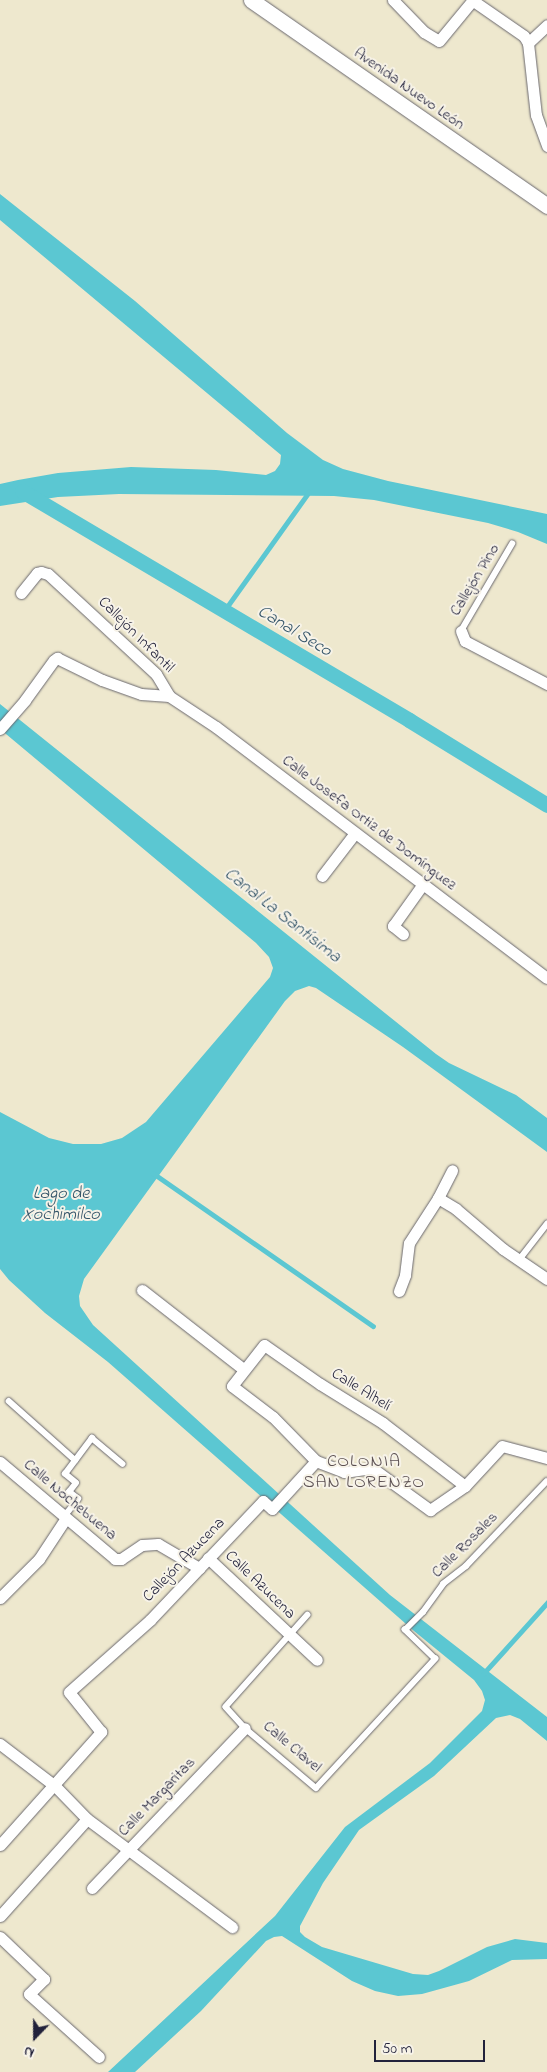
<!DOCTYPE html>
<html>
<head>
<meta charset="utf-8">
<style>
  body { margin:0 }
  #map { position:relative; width:547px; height:2072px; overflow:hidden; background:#eee8ce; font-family:"Indie Flower",sans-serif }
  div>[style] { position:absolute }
  .water>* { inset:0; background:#5bc7d2 }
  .stream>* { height:4.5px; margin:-2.25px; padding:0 2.25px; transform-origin:2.25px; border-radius:2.25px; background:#5bc7d2 }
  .canal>* { height:15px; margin:-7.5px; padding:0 7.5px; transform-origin:7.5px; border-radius:7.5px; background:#5bc7d2 }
  .roads { filter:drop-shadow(0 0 1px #69676e) drop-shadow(0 0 1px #69676e) }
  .service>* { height:5.5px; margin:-2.75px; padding:0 2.75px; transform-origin:2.75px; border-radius:2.75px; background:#fff }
  .minor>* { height:11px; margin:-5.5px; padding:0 5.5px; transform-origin:5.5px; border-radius:5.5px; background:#fff }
  .tertiary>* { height:15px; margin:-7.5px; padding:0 7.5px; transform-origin:7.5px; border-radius:7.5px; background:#fff }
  span { translate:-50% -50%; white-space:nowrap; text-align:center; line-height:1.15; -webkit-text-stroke:4px #f7f3e8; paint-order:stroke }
  .street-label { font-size:16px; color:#22223b }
  .water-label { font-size:18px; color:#335468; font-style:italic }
  .neighbourhood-label { font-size:18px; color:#5c5153; letter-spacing:1px }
  .north { position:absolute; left:10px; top:2012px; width:50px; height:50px; -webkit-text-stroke:4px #f7f3e8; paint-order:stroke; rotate:202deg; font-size:14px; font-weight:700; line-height:20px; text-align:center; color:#22223b }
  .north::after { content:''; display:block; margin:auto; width:18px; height:22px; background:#22223b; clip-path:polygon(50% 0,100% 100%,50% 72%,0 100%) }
  .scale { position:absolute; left:374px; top:2040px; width:111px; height:22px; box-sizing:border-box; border:2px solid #22223b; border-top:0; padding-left:6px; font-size:15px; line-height:18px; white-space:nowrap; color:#22223b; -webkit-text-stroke:4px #f7f3e8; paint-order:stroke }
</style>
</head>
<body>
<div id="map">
  <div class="water">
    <i style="clip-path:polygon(0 194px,135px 301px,287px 433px,323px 460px,343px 469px,388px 481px,547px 514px,547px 544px,518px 532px,488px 523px,374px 500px,334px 496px,119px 494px,58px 497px,0 506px,0 484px,18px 480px,58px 473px,131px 467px,216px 470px,266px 475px,275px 471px,280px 464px,281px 455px,0 220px)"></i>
    <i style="clip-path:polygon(0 704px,436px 1054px,449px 1063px,516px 1095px,547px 1118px,547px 1152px,403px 1047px,316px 988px,309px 986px,295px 991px,285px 1001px,84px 1279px,79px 1296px,80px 1306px,93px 1325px,390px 1595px,547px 1717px,547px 1741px,520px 1719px,510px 1715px,496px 1718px,434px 1776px,359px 1830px,323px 1883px,300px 1926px,300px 1932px,305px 1937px,322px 1947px,413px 1974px,428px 1975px,439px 1971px,487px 1947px,515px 1939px,547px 1943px,547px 1959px,512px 1960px,469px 1981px,422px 1994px,398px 1996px,375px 1991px,352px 1981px,282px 1936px,274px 1937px,266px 1941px,201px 2011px,135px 2072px,108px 2072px,275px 1916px,345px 1827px,430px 1763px,482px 1711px,485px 1700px,482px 1691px,474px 1680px,414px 1631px,108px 1362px,45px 1313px,9px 1280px,0 1269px,0 1112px,49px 1138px,73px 1144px,101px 1144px,122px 1138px,146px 1122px,270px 977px,273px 968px,269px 957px,256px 943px,0 729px)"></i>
  </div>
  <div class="stream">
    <i style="left:224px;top:611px;width:146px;rotate:-54.5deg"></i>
    <i style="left:153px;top:1173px;width:268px;rotate:34.8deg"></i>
    <i style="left:483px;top:1674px;width:96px;rotate:-48deg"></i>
  </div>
  <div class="canal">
    <i style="left:22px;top:491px;width:450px;rotate:30.6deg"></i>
    <i style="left:409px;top:720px;width:162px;rotate:31.6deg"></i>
  </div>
  <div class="roads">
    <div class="service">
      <i style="left:461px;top:631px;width:101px;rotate:-59.6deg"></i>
      <i style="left:519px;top:1260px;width:46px;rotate:-52.1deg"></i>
      <i style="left:9px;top:1401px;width:89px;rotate:41.8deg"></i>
      <i style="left:66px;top:1518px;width:5px;rotate:-79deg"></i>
      <i style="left:67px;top:1513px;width:18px;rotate:-52deg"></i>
      <i style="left:78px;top:1499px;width:11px;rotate:-142deg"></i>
      <i style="left:69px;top:1492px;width:11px;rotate:-52deg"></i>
      <i style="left:76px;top:1483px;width:14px;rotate:-141deg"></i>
      <i style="left:65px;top:1474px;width:45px;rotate:-53.1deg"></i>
      <i style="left:92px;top:1438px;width:40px;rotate:40deg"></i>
      <i style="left:308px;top:1615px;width:123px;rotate:131.7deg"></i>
      <i style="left:226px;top:1707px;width:28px;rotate:48deg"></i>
      <i style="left:245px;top:1728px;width:93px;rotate:40.2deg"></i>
      <i style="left:316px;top:1788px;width:176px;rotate:-47.3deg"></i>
      <i style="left:435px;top:1659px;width:42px;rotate:-136deg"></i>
      <i style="left:405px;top:1630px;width:25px;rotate:-45deg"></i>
      <i style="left:423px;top:1612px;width:34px;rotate:-54deg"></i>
      <i style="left:443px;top:1584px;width:29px;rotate:-38deg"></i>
      <i style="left:466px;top:1566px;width:117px;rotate:-46.4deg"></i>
    </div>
    <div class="minor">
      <i style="left:393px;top:0;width:45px;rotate:45.9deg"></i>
      <i style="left:424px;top:32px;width:17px;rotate:31deg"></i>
      <i style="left:439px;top:41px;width:52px;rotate:-50.5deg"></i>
      <i style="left:472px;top:0;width:63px;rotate:34.7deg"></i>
      <i style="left:524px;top:36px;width:8px;rotate:60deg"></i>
      <i style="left:528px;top:43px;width:72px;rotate:83.7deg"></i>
      <i style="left:536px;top:115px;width:33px;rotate:70deg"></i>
      <i style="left:528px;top:43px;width:26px;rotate:-43deg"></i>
      <i style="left:21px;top:593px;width:26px;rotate:-51deg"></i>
      <i style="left:37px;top:573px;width:4px;rotate:-14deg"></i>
      <i style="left:41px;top:572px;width:7px;rotate:16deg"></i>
      <i style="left:48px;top:574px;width:147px;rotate:42.8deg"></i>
      <i style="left:156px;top:674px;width:26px;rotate:59deg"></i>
      <i style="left:461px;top:631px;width:11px;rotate:68deg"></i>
      <i style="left:465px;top:641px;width:93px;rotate:27.7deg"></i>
      <i style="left:0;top:729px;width:38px;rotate:-49deg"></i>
      <i style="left:25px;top:700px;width:49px;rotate:-54.1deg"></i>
      <i style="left:54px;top:660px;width:4px;rotate:-34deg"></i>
      <i style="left:57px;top:658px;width:50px;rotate:26.1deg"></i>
      <i style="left:102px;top:680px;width:41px;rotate:19.7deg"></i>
      <i style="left:141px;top:694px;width:28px;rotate:4deg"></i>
      <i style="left:169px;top:696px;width:56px;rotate:33.4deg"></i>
      <i style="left:216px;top:727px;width:415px;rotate:37.2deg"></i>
      <i style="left:322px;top:876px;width:54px;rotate:-52.5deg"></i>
      <i style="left:403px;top:934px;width:13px;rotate:-141deg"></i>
      <i style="left:393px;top:926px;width:52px;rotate:-54.5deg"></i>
      <i style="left:438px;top:1198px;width:21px;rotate:31deg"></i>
      <i style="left:456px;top:1209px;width:62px;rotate:40.4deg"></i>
      <i style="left:503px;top:1249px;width:53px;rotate:34.3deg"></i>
      <i style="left:142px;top:1290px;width:128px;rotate:38deg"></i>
      <i style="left:399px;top:1291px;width:17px;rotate:-69deg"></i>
      <i style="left:405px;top:1275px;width:32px;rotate:-83deg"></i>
      <i style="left:409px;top:1243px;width:54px;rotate:-57.2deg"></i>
      <i style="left:438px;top:1198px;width:31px;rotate:-63deg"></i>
      <i style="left:0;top:1462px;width:150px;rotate:40.1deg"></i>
      <i style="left:115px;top:1559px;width:6px"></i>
      <i style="left:121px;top:1559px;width:25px;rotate:-34deg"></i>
      <i style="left:142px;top:1545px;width:16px;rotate:-4deg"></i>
      <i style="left:158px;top:1544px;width:48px;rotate:30.3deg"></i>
      <i style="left:465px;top:1486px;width:103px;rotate:-142.5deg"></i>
      <i style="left:383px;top:1423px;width:74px;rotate:-148.2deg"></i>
      <i style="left:320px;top:1384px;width:68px;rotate:-145.1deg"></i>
      <i style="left:264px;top:1345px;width:52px;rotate:128deg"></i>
      <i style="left:232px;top:1386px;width:51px;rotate:37.1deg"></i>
      <i style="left:273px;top:1417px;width:62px;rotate:45.7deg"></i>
      <i style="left:316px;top:1461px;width:30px;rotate:21deg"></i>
      <i style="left:344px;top:1472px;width:28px;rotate:-8deg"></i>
      <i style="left:372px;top:1468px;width:72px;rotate:35.9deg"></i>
      <i style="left:430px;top:1510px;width:42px;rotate:-34.4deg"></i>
      <i style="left:465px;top:1486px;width:54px;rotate:-47.2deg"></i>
      <i style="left:502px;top:1446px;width:47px;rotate:14.9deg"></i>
      <i style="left:208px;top:1558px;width:149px;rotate:43.1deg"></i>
      <i style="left:0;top:1598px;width:55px;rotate:-45deg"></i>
      <i style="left:39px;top:1559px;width:49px;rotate:-56.6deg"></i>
      <i style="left:0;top:1744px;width:69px;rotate:37.4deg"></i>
      <i style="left:55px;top:1786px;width:46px;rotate:45.9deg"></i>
      <i style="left:87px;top:1819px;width:181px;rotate:36.7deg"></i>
      <i style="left:0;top:1845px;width:152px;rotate:-48.2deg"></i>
      <i style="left:101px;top:1732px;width:51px;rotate:-128.7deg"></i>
      <i style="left:69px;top:1692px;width:108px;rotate:-41.6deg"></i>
      <i style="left:150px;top:1620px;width:164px;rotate:-46.5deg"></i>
      <i style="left:263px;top:1501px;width:12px;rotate:42deg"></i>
      <i style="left:272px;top:1509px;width:65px;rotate:-47.5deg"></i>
      <i style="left:92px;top:1888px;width:221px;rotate:-46.3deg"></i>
      <i style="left:0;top:1916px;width:130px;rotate:-48.1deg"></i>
      <i style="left:0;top:1937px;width:61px;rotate:43.7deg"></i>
      <i style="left:44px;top:1979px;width:21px;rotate:135deg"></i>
      <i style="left:29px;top:1994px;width:94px;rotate:42deg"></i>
    </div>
    <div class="tertiary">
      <i style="left:251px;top:0;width:361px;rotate:34.8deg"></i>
    </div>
  </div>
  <div class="street-label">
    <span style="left:409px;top:89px;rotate:35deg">Avenida Nuevo León</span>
    <span style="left:475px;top:580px;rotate:-59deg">Callejón Pino</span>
    <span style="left:136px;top:635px;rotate:45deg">Callejón Infantil</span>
    <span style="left:369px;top:823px;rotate:37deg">Calle Josefa Ortiz de Domínguez</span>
    <span style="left:361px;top:1390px;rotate:32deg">Calle Alhelí</span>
    <span style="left:70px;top:1500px;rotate:40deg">Calle Nochebuena</span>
    <span style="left:465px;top:1545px;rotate:-45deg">Calle Rosales</span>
    <span style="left:184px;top:1560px;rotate:-46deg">Callejón Azucena</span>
    <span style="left:260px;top:1585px;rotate:44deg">Calle Azucena</span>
    <span style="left:292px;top:1747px;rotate:40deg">Calle Clavel</span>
    <span style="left:157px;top:1797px;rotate:-46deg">Calle Margaritas</span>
  </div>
  <div class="water-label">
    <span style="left:294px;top:632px;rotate:31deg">Canal Seco</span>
    <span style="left:282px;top:916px;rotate:38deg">Canal La Santísima</span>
    <span style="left:61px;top:1205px">Lago de<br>Xochimilco</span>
  </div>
  <div class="neighbourhood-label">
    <span style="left:364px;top:1473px">COLONIA<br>SAN LORENZO</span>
  </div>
  <div class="north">N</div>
  <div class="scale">50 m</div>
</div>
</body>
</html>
